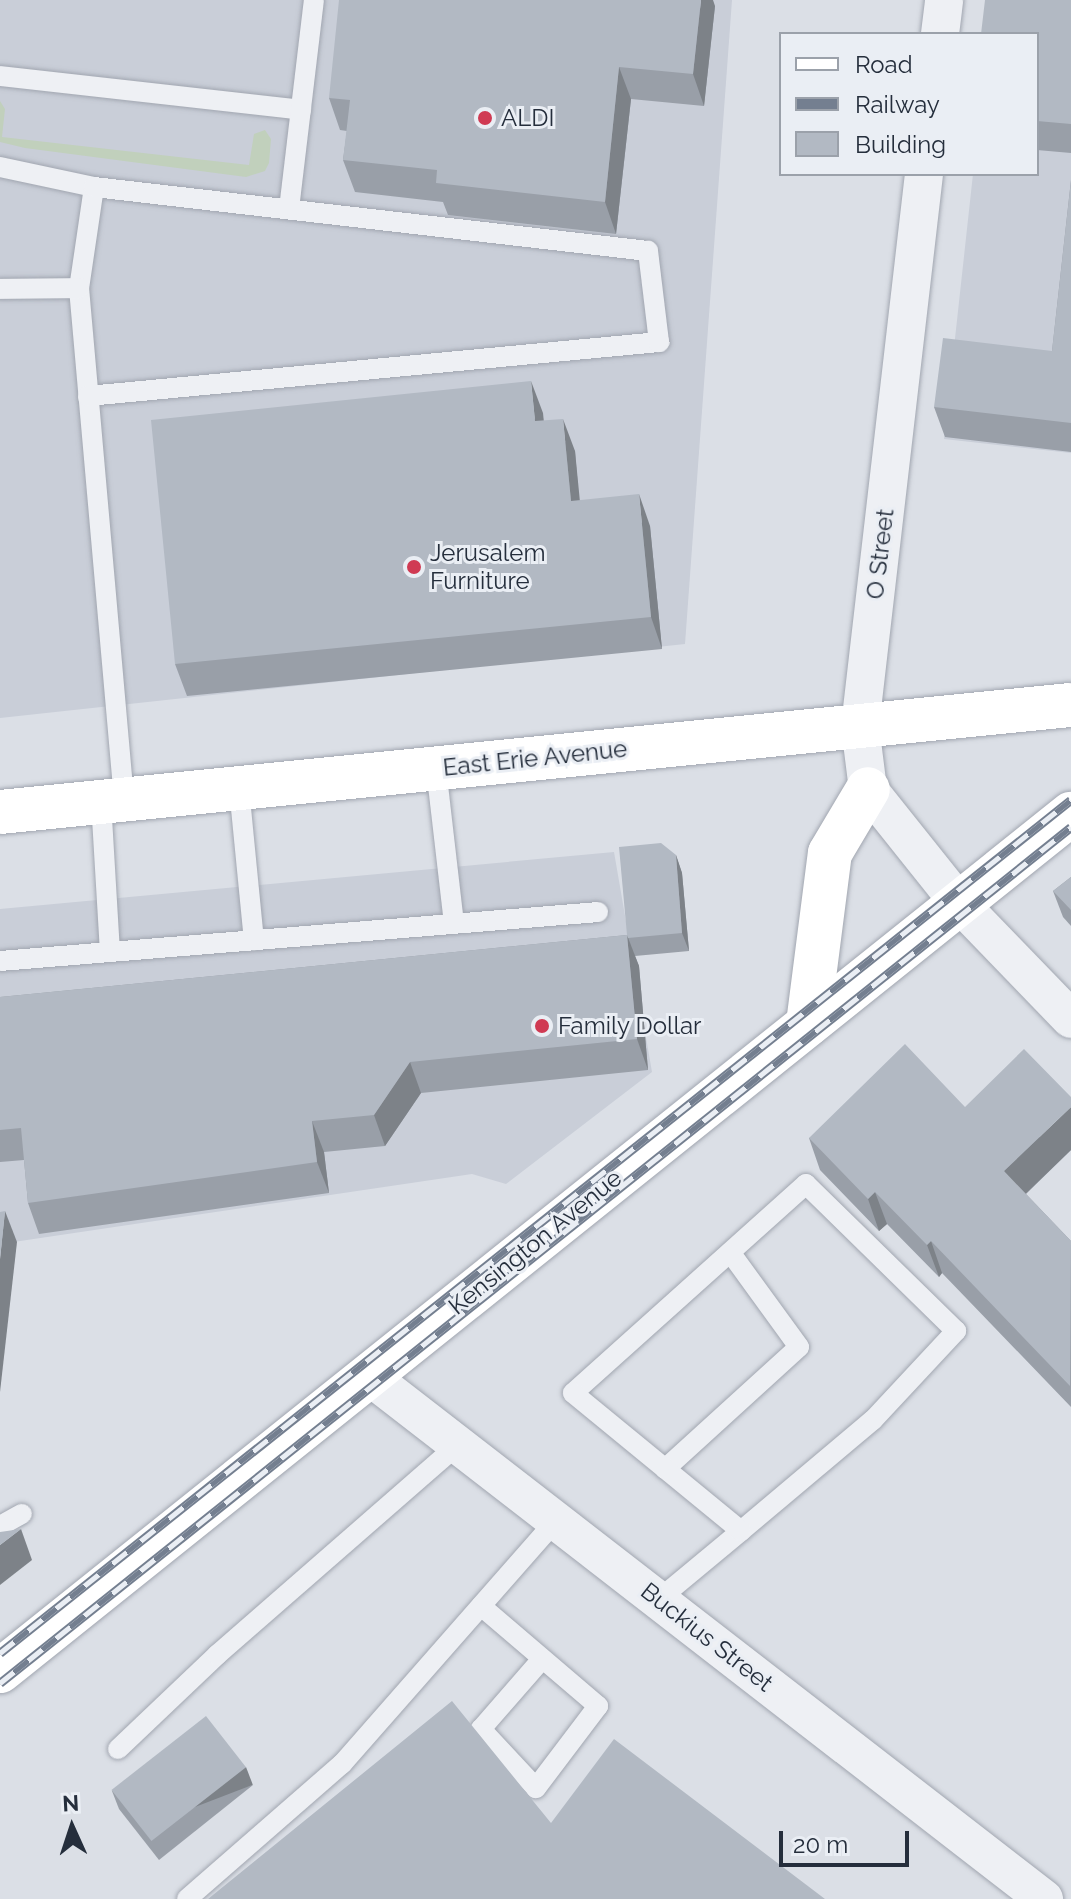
<!DOCTYPE html>
<html>
<head>
<meta charset="utf-8">
<style>
  body { margin:0 }
  #map { position:relative; width:1071px; height:1899px; overflow:hidden; background:#dbdfe6; font-family:Raleway,sans-serif }
  div>[style] { position:absolute }
  .built>* { inset:0; background:#c9ced8 }
  .green>* { inset:0; background:#c1d0bc }
  .roads { filter:drop-shadow(0 0 2px #a1a6b0) drop-shadow(0 0 2px #a1a6b0) }
  .lane>* { height:20px; margin:-10px; padding:0 10px; transform-origin:10px; border-radius:10px; background:#eef0f4 }
  .street>* { height:38px; margin:-19px; padding:0 19px; transform-origin:19px; border-radius:19px; background:#eef0f4 }
  .secondary>* { height:44px; margin:-22px; padding:0 22px; transform-origin:22px; border-radius:22px; background:#fff }
  .rail>* { height:9px; margin-top:-4.5px; transform-origin:0; background:repeating-linear-gradient(90deg,#eaeef4 0 18px,#747f90 0 36px); box-sizing:border-box; border-block:2px solid #747f90 }
  .wall>* { inset:0; background:#999fa8 }
  .shaded-wall>* { inset:0; background:#7d8288; transform-origin:0 0 }
  .building>* { inset:0; background:#b2b9c3; transform-origin:0 0 }
  .dots>* { width:22px; height:22px; translate:-50% -50%; box-sizing:border-box; border:4px solid #eaeef4; border-radius:50% }
  span { translate:-50% -50%; white-space:nowrap; text-align:center; line-height:1.15; -webkit-text-stroke:6px #eaeef4; paint-order:stroke }
  .poi-label { font-size:24px; color:#252e3c }
  .left { translate:0 -50%; text-align:left }
  .street-label { font-size:24px; color:#252e3c }
  .legend { position:absolute; left:779px; top:32px; width:260px; height:144px; box-sizing:border-box; background:#eaeef4; border:2px solid #9ba1aa; margin:0; padding:10px 14px; list-style:none; font-size:24px; color:#252e3c }
  .legend li { display:flex; align-items:center; gap:16px; height:40px }
  .legend b { width:40px; border:2px solid #9ba1aa }
  .north { position:absolute; left:32px; top:1787px; width:80px; height:80px; -webkit-text-stroke:6px #eaeef4; paint-order:stroke; rotate:357deg; font-size:22px; font-weight:700; line-height:32px; text-align:center; color:#252e3c }
  .north::after { content:''; display:block; margin:auto; width:28px; height:36px; background:#252e3c; clip-path:polygon(50% 0,100% 100%,50% 72%,0 100%) }
  .scale { position:absolute; left:779px; top:1831px; width:130px; height:36px; box-sizing:border-box; border:4px solid #252e3c; border-top:0; padding-left:10px; font-size:24px; line-height:28px; white-space:nowrap; color:#252e3c; -webkit-text-stroke:6px #eaeef4; paint-order:stroke }
</style>
</head>
<body>
<div id="map">
  <div class="built">
    <i style="clip-path:polygon(0 0,732px 0,685px 644px,0 718px)"></i>
    <i style="clip-path:polygon(1071px 7px,1071px 453px,944px 439px,973px 174px,1037px 174px,1037px 34px)"></i>
    <i style="clip-path:polygon(614px 852px,652px 1072px,506px 1184px,472px 1174px,0 1244px,0 909px)"></i>
  </div>
  <div class="green">
    <i style="clip-path:polygon(0 101px,5px 109px,2px 137px,249px 165px,254px 134px,265px 130px,271px 139px,269px 163px,265px 171px,246px 177px,25px 148px,0 142px)"></i>
  </div>
  <div class="roads">
    <div class="lane">
      <i style="left:0;top:76px;width:303px;rotate:6.4deg"></i>
      <i style="left:0;top:167px;width:96px;rotate:12deg"></i>
      <i style="left:94px;top:187px;width:102px;rotate:98.4deg"></i>
      <i style="left:79px;top:288px;width:513px;rotate:84.97deg"></i>
      <i style="left:289px;top:209px;width:210px;rotate:-83.2deg"></i>
      <i style="left:0;top:289px;width:79px;rotate:-0.7deg"></i>
      <i style="left:88px;top:396px;width:574px;rotate:-5.4deg"></i>
      <i style="left:659px;top:342px;width:92px;rotate:-96.9deg"></i>
      <i style="left:648px;top:251px;width:558px;rotate:-173.41deg"></i>
      <i style="left:436px;top:768px;width:156px;rotate:83.4deg"></i>
      <i style="left:239px;top:788px;width:153px;rotate:84.4deg"></i>
      <i style="left:101px;top:801px;width:151px;rotate:86.6deg"></i>
      <i style="left:0;top:961px;width:600px;rotate:-4.68deg"></i>
      <i style="left:665px;top:1469px;width:181px;rotate:-42.3deg"></i>
      <i style="left:799px;top:1347px;width:117px;rotate:-126deg"></i>
      <i style="left:0;top:1526px;width:25px;rotate:-29deg"></i>
      <i style="left:658px;top:1600px;width:108px;rotate:-39.7deg"></i>
      <i style="left:741px;top:1531px;width:172px;rotate:-40.1deg"></i>
      <i style="left:873px;top:1420px;width:122px;rotate:-47deg"></i>
      <i style="left:956px;top:1331px;width:210px;rotate:-135.6deg"></i>
      <i style="left:806px;top:1184px;width:313px;rotate:138.1deg"></i>
      <i style="left:573px;top:1393px;width:217px;rotate:39.4deg"></i>
      <i style="left:481px;top:1606px;width:154px;rotate:40.5deg"></i>
      <i style="left:598px;top:1706px;width:103px;rotate:127.1deg"></i>
      <i style="left:536px;top:1788px;width:81px;rotate:-133deg"></i>
      <i style="left:481px;top:1729px;width:93px;rotate:-48.9deg"></i>
      <i style="left:118px;top:1749px;width:137px;rotate:-43.5deg"></i>
      <i style="left:217px;top:1655px;width:320px;rotate:-41.1deg"></i>
      <i style="left:187px;top:1899px;width:206px;rotate:-41.1deg"></i>
      <i style="left:342px;top:1764px;width:325px;rotate:-48.7deg"></i>
    </div>
    <div class="street">
      <i style="left:940px;top:34px;width:34px;rotate:-83deg"></i>
      <i style="left:924px;top:174px;width:556px;rotate:96.61deg"></i>
      <i style="left:860px;top:726px;width:64px;rotate:82.8deg"></i>
      <i style="left:868px;top:789px;width:146px;rotate:51.4deg"></i>
      <i style="left:959px;top:903px;width:161px;rotate:46deg"></i>
      <i style="left:369px;top:1376px;width:854px;rotate:37.77deg"></i>
    </div>
    <div class="secondary">
      <i style="left:0;top:812px;width:1076px;rotate:-5.71deg"></i>
      <i style="left:808px;top:1024px;width:172px;rotate:-82.7deg"></i>
      <i style="left:830px;top:853px;width:74px;rotate:-59.3deg"></i>
      <i style="left:0;top:1671px;width:1372px;rotate:-38.67deg"></i>
    </div>
  </div>
  <div class="rail">
    <i style="left:0;top:1653px;width:1369px;rotate:-38.54deg"></i>
    <i style="left:0;top:1683px;width:1371px;rotate:-38.63deg"></i>
  </div>
  <div class="wall">
    <i style="clip-path:polygon(1071px 0,1071px 153px,1037px 150px,1037px 34px)"></i>
    <i style="clip-path:polygon(715px 6px,704px 106px,631px 99px,616px 234px,448px 215px,443px 202px,355px 192px,343px 160px,347px 131px,340px 130px,329px 98px)"></i>
    <i style="clip-path:polygon(1071px 180px,1071px 452px,945px 437px,934px 407px,1052px 351px)"></i>
    <i style="clip-path:polygon(543px 413px,543px 421px,575px 451px,579px 500px,650px 526px,662px 649px,187px 696px,175px 664px)"></i>
    <i style="clip-path:polygon(676px 855px,682px 873px,689px 951px,635px 956px,639px 966px,648px 1070px,421px 1093px,385px 1146px,324px 1152px,329px 1193px,39px 1234px,28px 1203px,24px 1160px,0 1162px,0 997px,627px 935px)"></i>
    <i style="clip-path:polygon(1071px 877px,1071px 926px,1063px 917px,1053px 891px)"></i>
    <i style="clip-path:polygon(965px 1107px,1071px 1150px,1026px 1194px,1071px 1241px,1071px 1407px,942px 1273px,939px 1277px,887px 1224px,879px 1231px,820px 1170px,809px 1138px)"></i>
    <i style="clip-path:polygon(253px 1785px,159px 1860px,119px 1809px,112px 1791px)"></i>
  </div>
  <div class="shaded-wall">
    <i style="clip-path:polygon(701px 0,713px 0,715px 6px,704px 106px,693px 74px)"></i>
    <i style="clip-path:polygon(619px 67px,631px 99px,616px 234px,605px 202px)"></i>
    <i style="clip-path:polygon(531px 381px,543px 413px,547px 453px,535px 421px)"></i>
    <i style="clip-path:polygon(563px 419px,575px 451px,583px 533px,571px 501px)"></i>
    <i style="clip-path:polygon(639px 494px,650px 526px,662px 649px,651px 617px)"></i>
    <i style="clip-path:polygon(676px 855px,682px 873px,689px 951px,682px 933px)"></i>
    <i style="clip-path:polygon(627px 935px,639px 966px,648px 1070px,637px 1039px)"></i>
    <i style="clip-path:polygon(410px 1062px,421px 1093px,385px 1146px,374px 1115px)"></i>
    <i style="clip-path:polygon(1071px 1107px,1071px 1150px,1016px 1203px,1004px 1171px)"></i>
    <i style="clip-path:polygon(312px 1121px,324px 1152px,329px 1193px,317px 1162px)"></i>
    <i style="clip-path:polygon(875px 1192px,887px 1224px,879px 1231px,868px 1199px)"></i>
    <i style="clip-path:polygon(5px 1211px,17px 1242px,0 1392px,0 1259px)"></i>
    <i style="clip-path:polygon(931px 1241px,942px 1273px,939px 1277px,927px 1245px)"></i>
    <i style="clip-path:polygon(21px 1529px,32px 1560px,0 1585px,0 1545px)"></i>
    <i style="left:246px;top:1767px;width:19px;height:119px;rotate:69deg"></i>
  </div>
  <div class="building">
    <i style="clip-path:polygon(339px 0,701px 0,693px 74px,619px 67px,605px 202px,436px 183px,437px 170px,343px 160px,350px 100px,329px 98px)"></i>
    <i style="clip-path:polygon(985px 0,1071px 0,1071px 124px,1037px 121px,1037px 34px,981px 34px)"></i>
    <i style="clip-path:polygon(1071px 180px,1071px 423px,934px 407px,943px 338px,1052px 351px)"></i>
    <i style="clip-path:polygon(531px 381px,535px 421px,563px 419px,571px 501px,639px 494px,651px 617px,175px 664px,151px 420px)"></i>
    <i style="clip-path:polygon(661px 843px,676px 855px,682px 933px,628px 938px,627px 935px,619px 847px)"></i>
    <i style="clip-path:polygon(1071px 877px,1071px 910px,1053px 891px)"></i>
    <i style="clip-path:polygon(627px 935px,637px 1039px,410px 1062px,374px 1115px,312px 1121px,317px 1162px,28px 1203px,21px 1128px,0 1130px,0 997px)"></i>
    <i style="clip-path:polygon(905px 1044px,965px 1107px,1024px 1049px,1071px 1097px,1071px 1107px,1004px 1171px,1071px 1241px,1070px 1386px,931px 1241px,927px 1245px,875px 1192px,868px 1199px,809px 1138px)"></i>
    <i style="clip-path:polygon(5px 1211px,0 1259px,0 1212px)"></i>
    <i style="clip-path:polygon(21px 1529px,0 1545px,0 1532px)"></i>
    <i style="clip-path:polygon(452px 1701px,551px 1823px,614px 1739px,825px 1899px,208px 1899px)"></i>
    <i style="left:206px;top:1716px;width:65px;height:120px;rotate:52deg"></i>
  </div>
  <div class="dots">
    <i style="left:485px;top:118px;background:#d03a53"></i>
    <i style="left:414px;top:567px;background:#d03a53"></i>
    <i style="left:542px;top:1026px;background:#d03a53"></i>
  </div>
  <div class="poi-label">
    <span class="left" style="left:501px;top:118px">ALDI</span>
    <span class="left" style="left:430px;top:567px">Jerusalem<br>Furniture</span>
    <span class="left" style="left:558px;top:1026px">Family Dollar</span>
  </div>
  <div class="street-label">
    <span style="left:880px;top:554px;rotate:-83deg">O Street</span>
    <span style="left:535px;top:758px;rotate:-6deg">East Erie Avenue</span>
    <span style="left:535px;top:1242px;rotate:-39deg">Kensington Avenue</span>
    <span style="left:707px;top:1637px;rotate:38deg">Buckius Street</span>
  </div>
  <ul class="legend">
  <li><b style="height:10px;background:#fff"></b>Road</li>
  <li><b style="height:10px;background:#747f90"></b>Railway</li>
  <li><b style="height:22px;background:#b2b9c3"></b>Building</li>
  </ul>
  <div class="north">N</div>
  <div class="scale">20 m</div>
</div>
</body>
</html>
